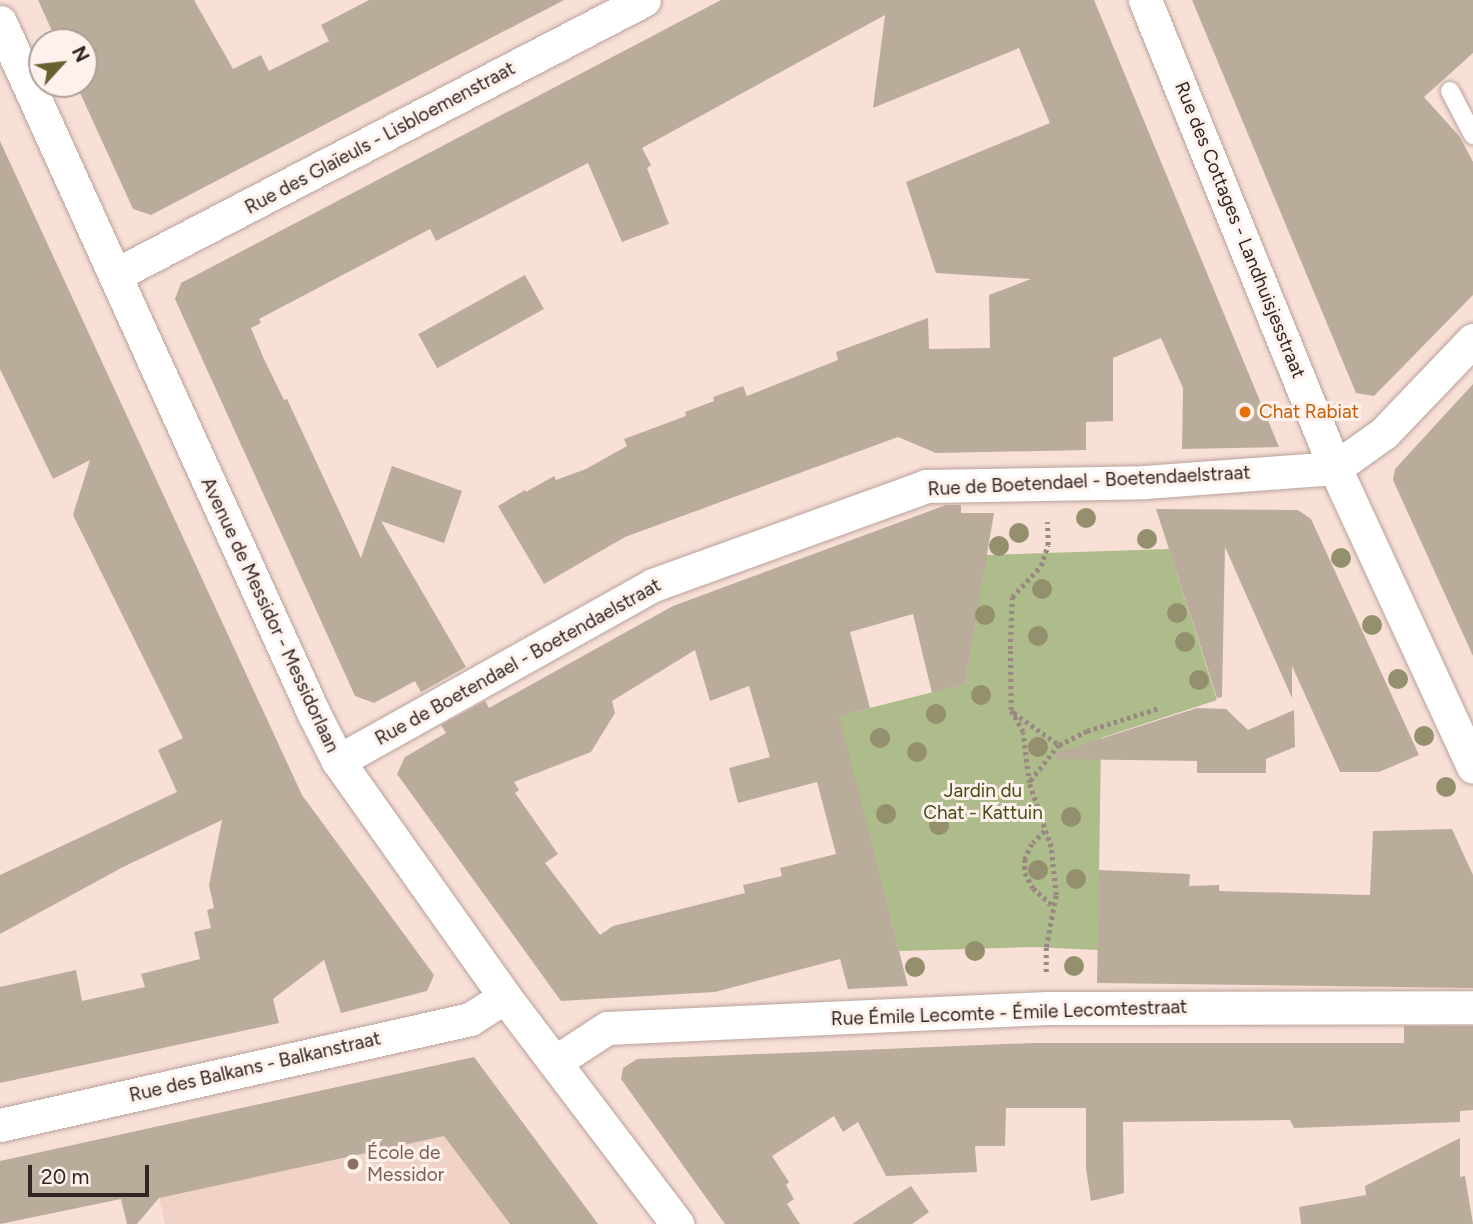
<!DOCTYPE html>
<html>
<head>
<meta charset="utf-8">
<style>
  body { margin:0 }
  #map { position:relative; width:1473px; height:1224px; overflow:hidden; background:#f8e0d7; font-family:Figtree,sans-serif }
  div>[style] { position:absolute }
  .built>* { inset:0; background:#f1d2c6 }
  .green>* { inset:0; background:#aebb8b }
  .building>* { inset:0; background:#baac9b; transform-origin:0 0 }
  .path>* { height:4.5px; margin-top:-2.25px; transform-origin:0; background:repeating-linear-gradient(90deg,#998882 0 3.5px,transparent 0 7px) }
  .roads { filter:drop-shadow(0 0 2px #b8a29a) drop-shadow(0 0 2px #b8a29a) }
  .lane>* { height:18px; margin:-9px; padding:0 9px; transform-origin:9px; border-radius:9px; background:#fff }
  .street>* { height:33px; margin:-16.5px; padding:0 16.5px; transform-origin:16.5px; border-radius:16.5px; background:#fff }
  .trees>* { width:20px; height:20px; margin:-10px; border-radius:50%; background:#94906d }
  .dots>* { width:19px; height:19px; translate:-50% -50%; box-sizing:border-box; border:4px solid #fef0ea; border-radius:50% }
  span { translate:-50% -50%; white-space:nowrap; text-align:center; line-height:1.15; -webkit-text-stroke:6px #fef0ea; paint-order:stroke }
  .street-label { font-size:19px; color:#2f2623 }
  .food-label { font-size:19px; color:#c56008 }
  .left { translate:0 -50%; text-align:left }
  .park-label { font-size:19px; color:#434e16 }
  .education-label { font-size:19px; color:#785e54 }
  .north { position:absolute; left:28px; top:28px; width:70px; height:70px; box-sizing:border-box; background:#fef0ea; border:2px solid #ab9f9a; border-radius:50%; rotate:63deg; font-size:19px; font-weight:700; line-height:28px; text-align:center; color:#2f2623 }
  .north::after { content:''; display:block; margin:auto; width:24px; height:32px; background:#65622f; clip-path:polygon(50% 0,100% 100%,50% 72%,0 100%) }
  .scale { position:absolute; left:28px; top:1165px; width:121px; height:32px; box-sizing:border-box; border:4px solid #2f2623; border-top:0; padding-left:9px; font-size:21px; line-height:24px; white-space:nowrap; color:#2f2623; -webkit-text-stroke:5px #fef0ea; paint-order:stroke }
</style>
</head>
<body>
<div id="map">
  <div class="built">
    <i style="clip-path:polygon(474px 1057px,598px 1224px,165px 1224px,144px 1130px)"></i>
  </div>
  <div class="green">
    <i style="clip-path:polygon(1169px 549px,1217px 700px,1101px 738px,1098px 950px,1034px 947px,899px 951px,838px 716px,965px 684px,986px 555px)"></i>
  </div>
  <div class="building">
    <i style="clip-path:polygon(38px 0,194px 0,233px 69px,261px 55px,269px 71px,329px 41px,321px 25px,369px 0,564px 0,151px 215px,133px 209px,76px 84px,84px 84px,84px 42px,57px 42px)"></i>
    <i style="clip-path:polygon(721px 0,1094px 0,1279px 447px,1182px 449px,1183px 388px,1161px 338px,1113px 358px,1113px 421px,1086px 422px,1086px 450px,936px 453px,898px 437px,625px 537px,544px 584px,498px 506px,525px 490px,526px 492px,554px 476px,556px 480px,586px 469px,627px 446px,624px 439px,686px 416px,685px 412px,714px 401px,713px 397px,743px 386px,747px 396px,838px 360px,836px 352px,928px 318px,929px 349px,990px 348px,989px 295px,1031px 279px,936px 273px,906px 182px,1050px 123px,1019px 48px,873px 108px,885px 15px,642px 148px,651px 165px,647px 168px,669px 224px,622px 242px,588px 163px,436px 241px,430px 229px,259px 319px,261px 323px,251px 328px,264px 359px,284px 400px,287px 399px,361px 558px,392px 466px,462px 491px,444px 543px,381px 521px,466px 667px,421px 692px,415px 681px,374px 703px,355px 696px,175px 299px,181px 283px)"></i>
    <i style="clip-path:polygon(1192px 0,1473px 0,1473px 53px,1424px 97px,1460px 137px,1473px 162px,1473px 295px,1374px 396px,1356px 393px)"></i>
    <i style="clip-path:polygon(0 141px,302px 795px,434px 975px,427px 991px,341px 1013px,324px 960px,273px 999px,279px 1023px,0 1083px,0 987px,76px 970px,82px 1001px,145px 987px,141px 974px,200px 959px,194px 932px,211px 928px,207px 910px,214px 908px,209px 885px,222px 820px,123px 867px,0 934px,0 875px,177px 792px,158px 750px,183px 738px,73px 515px,90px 460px,53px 479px,0 369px)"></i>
    <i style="left:525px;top:275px;width:39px;height:122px;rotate:61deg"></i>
    <i style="clip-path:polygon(1473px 384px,1473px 656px,1393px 480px,1395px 469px)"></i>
    <i style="clip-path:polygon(evenodd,946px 505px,961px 505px,961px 513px,994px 513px,965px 684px,932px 693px,913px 614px,850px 632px,870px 708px,839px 716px,908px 986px,848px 989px,840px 959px,715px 992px,561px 1001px,397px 774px,405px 757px,446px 733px,441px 725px,485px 701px,489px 708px,673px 606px,946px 505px,695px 650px,710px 701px,749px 686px,770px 757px,729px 768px,738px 803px,817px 782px,836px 854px,780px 868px,782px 876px,743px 885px,745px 893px,613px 926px,600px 935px,545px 863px,558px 854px,515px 793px,519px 790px,514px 782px,591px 752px,615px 713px,612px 701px,695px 650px)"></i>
    <i style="clip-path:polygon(1156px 509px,1298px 510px,1311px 519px,1419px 755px,1379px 772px,1340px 772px,1292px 666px,1292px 698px,1225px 547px,1222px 697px,1217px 698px)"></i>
    <i style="clip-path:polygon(1197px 708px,1226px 709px,1248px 730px,1294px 710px,1295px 747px,1266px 759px,1266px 773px,1197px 773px,1197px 761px,1057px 759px,1056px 753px)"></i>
    <i style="clip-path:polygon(1452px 829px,1473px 875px,1473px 988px,1097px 983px,1099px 870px,1190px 874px,1189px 886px,1219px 885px,1219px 891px,1370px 895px,1373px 831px)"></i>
    <i style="clip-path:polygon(1404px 1026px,1473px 1026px,1473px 1110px,1460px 1111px,1460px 1122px,1294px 1128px,1290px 1120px,1123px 1122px,1124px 1193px,1091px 1201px,1086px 1169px,1086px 1108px,1006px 1108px,1005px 1146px,975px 1146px,977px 1172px,886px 1176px,858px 1122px,843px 1132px,834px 1116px,772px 1156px,789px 1182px,786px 1185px,794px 1199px,787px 1204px,800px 1224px,725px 1224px,621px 1079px,623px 1068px,637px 1059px,1033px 1043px,1404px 1043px)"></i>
    <i style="clip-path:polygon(474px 1057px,598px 1224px,510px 1224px,444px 1136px,159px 1198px,137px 1224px,127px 1224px,121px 1199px,0 1224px,0 1161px)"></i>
    <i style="clip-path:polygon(1460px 1138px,1460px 1177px,1465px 1176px,1473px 1224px,1301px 1224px,1299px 1207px,1366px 1195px,1365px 1186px)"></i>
    <i style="clip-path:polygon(911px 1186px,929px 1212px,912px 1224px,852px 1224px)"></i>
  </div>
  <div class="path">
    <i style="left:1014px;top:713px;width:55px;rotate:35.4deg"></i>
    <i style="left:1059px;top:745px;width:48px;rotate:128.3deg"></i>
    <i style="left:1059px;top:745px;width:31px;rotate:-27deg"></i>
    <i style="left:1087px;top:731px;width:76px;rotate:-17.7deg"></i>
    <i style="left:1045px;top:831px;width:18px;rotate:135deg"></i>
    <i style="left:1032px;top:844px;width:17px;rotate:115deg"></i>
    <i style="left:1025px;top:859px;width:14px;rotate:90deg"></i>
    <i style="left:1025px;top:873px;width:17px;rotate:62deg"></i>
    <i style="left:1033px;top:888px;width:28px;rotate:42deg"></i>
    <i style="left:1046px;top:972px;width:25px;rotate:-90deg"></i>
    <i style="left:1046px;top:947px;width:53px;rotate:-79.1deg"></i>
    <i style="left:1056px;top:895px;width:48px;rotate:-95.9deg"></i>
    <i style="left:1051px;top:847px;width:68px;rotate:-109deg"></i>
    <i style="left:1029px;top:783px;width:51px;rotate:-96.7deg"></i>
    <i style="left:1023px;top:732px;width:25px;rotate:-119deg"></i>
    <i style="left:1011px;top:710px;width:61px;rotate:-90.9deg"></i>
    <i style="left:1010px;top:649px;width:52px;rotate:-87.8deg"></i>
    <i style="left:1012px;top:597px;width:42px;rotate:-46.9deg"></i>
    <i style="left:1041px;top:566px;width:22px;rotate:-72deg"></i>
    <i style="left:1048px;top:545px;width:23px;rotate:-92deg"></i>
  </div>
  <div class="roads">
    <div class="lane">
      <i style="left:1450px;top:91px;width:50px;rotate:62.4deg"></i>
    </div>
    <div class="street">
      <i style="left:1145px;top:0;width:505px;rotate:67.9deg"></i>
      <i style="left:1335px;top:468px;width:329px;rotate:65.2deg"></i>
      <i style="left:0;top:22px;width:760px;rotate:65.59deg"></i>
      <i style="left:314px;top:714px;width:53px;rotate:62.9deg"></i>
      <i style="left:338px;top:761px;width:289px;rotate:54.7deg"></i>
      <i style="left:505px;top:997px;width:285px;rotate:52.8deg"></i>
      <i style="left:115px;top:275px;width:596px;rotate:-27.47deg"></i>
      <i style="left:338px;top:761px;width:361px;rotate:-29.2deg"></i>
      <i style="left:653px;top:585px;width:290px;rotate:-19.9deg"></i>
      <i style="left:926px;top:486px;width:219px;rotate:-1deg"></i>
      <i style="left:1145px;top:482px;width:191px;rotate:-4.2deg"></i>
      <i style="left:1335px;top:468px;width:60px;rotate:-35.5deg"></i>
      <i style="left:1384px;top:433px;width:129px;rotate:-46.3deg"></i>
      <i style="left:555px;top:1062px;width:62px;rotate:-33.2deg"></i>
      <i style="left:607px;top:1028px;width:440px;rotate:-2.6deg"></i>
      <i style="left:1047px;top:1008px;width:426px;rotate:-0.1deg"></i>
      <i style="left:0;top:1125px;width:482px;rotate:-12.7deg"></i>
      <i style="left:470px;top:1019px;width:41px;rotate:-32.2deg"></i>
    </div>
  </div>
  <div class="trees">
    <i style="left:1086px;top:518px"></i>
    <i style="left:1019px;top:533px"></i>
    <i style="left:1147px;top:539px"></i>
    <i style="left:999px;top:546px"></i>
    <i style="left:1341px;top:558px"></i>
    <i style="left:1042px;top:589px"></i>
    <i style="left:1177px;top:613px"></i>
    <i style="left:985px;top:615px"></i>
    <i style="left:1372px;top:625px"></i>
    <i style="left:1038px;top:636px"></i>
    <i style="left:1185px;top:642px"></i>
    <i style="left:1398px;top:679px"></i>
    <i style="left:1199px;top:680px"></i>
    <i style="left:981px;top:695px"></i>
    <i style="left:936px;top:714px"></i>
    <i style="left:1424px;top:736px"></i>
    <i style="left:880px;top:738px"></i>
    <i style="left:1038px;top:747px"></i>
    <i style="left:917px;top:752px"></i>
    <i style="left:1446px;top:787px"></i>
    <i style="left:886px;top:814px"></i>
    <i style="left:1071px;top:817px"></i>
    <i style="left:939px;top:825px"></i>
    <i style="left:1038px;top:870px"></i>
    <i style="left:1076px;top:879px"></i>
    <i style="left:975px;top:951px"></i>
    <i style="left:1074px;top:966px"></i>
    <i style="left:915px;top:967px"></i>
  </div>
  <div class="dots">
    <i style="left:1245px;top:412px;background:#e8710a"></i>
    <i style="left:353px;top:1164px;background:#8d6e63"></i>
  </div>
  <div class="street-label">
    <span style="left:380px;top:138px;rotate:-28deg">Rue des Glaïeuls - Lisbloemenstraat</span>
    <span style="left:1240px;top:230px;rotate:68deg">Rue des Cottages - Landhuisjesstraat</span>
    <span style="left:1089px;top:481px;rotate:-3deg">Rue de Boetendael - Boetendaelstraat</span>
    <span style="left:270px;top:615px;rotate:65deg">Avenue de Messidor - Messidorlaan</span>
    <span style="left:518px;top:662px;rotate:-29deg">Rue de Boetendael - Boetendaelstraat</span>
    <span style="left:1009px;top:1013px;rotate:-2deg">Rue Émile Lecomte - Émile Lecomtestraat</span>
    <span style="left:255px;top:1067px;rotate:-13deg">Rue des Balkans - Balkanstraat</span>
  </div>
  <div class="food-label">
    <span class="left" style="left:1259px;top:412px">Chat Rabiat</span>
  </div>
  <div class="park-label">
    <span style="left:983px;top:802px">Jardin du<br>Chat - Kattuin</span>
  </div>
  <div class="education-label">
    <span class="left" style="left:367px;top:1164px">École de<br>Messidor</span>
  </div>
  <div class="north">N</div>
  <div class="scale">20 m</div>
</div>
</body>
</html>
